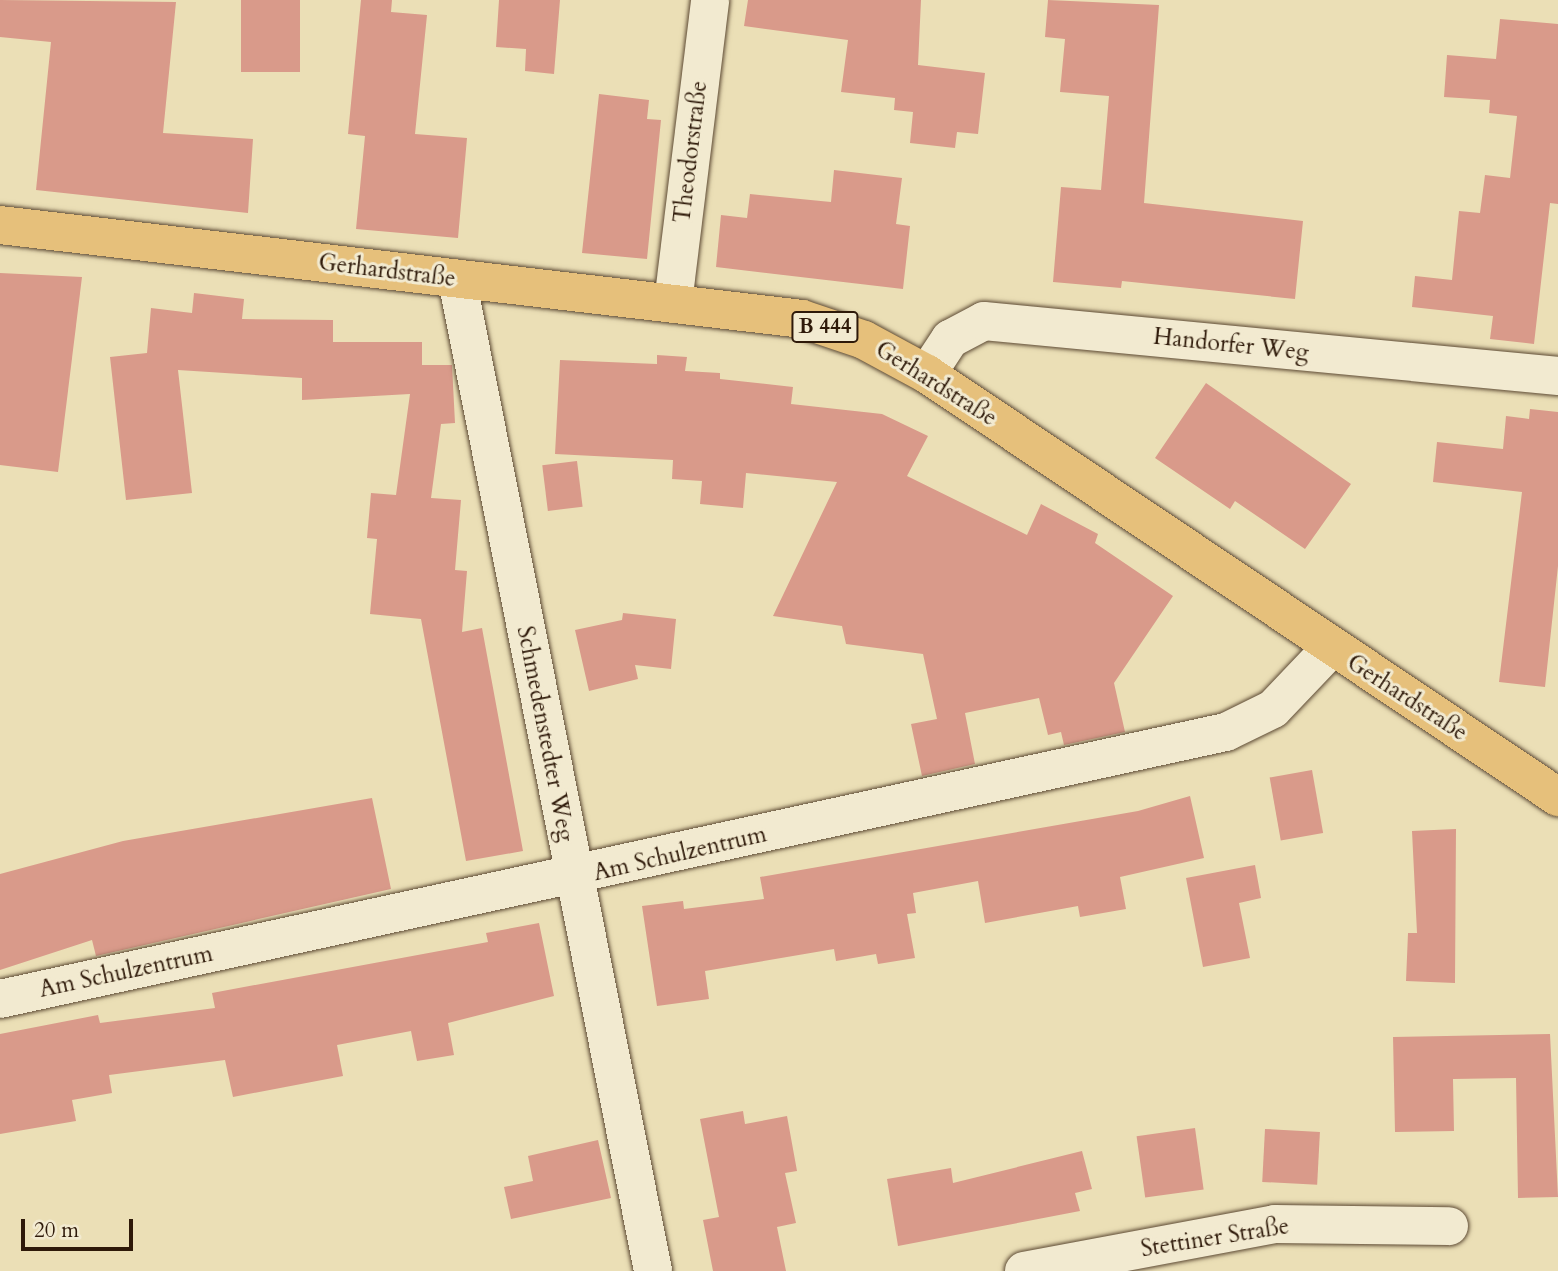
<!DOCTYPE html>
<html>
<head>
<meta charset="utf-8">
<style>
  body { margin:0 }
  #map { position:relative; width:1558px; height:1271px; overflow:hidden; background:#ebdfb6; font-family:Cardo,serif }
  div>[style] { position:absolute }
  .building>* { inset:0; background:#d99a8a; transform-origin:0 0 }
  .roads { filter:drop-shadow(0 0 2px #5d4a34) drop-shadow(0 0 2px #5d4a34) }
  .street>* { height:38px; margin:-19px; padding:0 19px; transform-origin:19px; border-radius:19px; background:#f2ead0 }
  .primary>* { height:38px; margin:-19px; padding:0 19px; transform-origin:19px; border-radius:19px; background:#e6c07b }
  span { translate:-50% -50%; white-space:nowrap; text-align:center; line-height:1.15; -webkit-text-stroke:6px #f2ead0; paint-order:stroke }
  .shield-label span { padding:2px 5px; background:#f2ead0; border:2px solid; border-radius:5px; -webkit-text-stroke-width:0 }
  .shield-label { font-size:21px; color:#2e1909; font-weight:700 }
  .street-label { font-size:23px; color:#2e1909 }
  .scale { position:absolute; left:21px; top:1219px; width:112px; height:32px; box-sizing:border-box; border:4px solid #2e1909; border-top:0; padding-left:9px; font-size:21px; line-height:24px; white-space:nowrap; color:#2e1909; -webkit-text-stroke:5px #f2ead0; paint-order:stroke }
</style>
</head>
<body>
<div id="map">
  <div class="building">
    <i style="clip-path:polygon(0 0,176px 2px,163px 133px,253px 139px,248px 213px,36px 190px,51px 42px,0 37px)"></i>
    <i style="left:241px;top:0;width:59px;height:72px"></i>
    <i style="clip-path:polygon(361px 0,392px 0,391px 12px,427px 15px,415px 134px,467px 138px,458px 238px,356px 229px,365px 136px,348px 134px)"></i>
    <i style="clip-path:polygon(499px 0,560px 0,554px 74px,525px 71px,526px 49px,496px 47px)"></i>
    <i style="clip-path:polygon(748px 0,921px 0,918px 65px,985px 73px,978px 134px,957px 132px,955px 148px,910px 143px,913px 112px,894px 110px,895px 98px,841px 92px,848px 40px,744px 26px)"></i>
    <i style="clip-path:polygon(1048px 0,1159px 5px,1144px 203px,1303px 221px,1295px 299px,1122px 281px,1121px 288px,1053px 282px,1061px 187px,1101px 190px,1109px 96px,1060px 92px,1065px 39px,1045px 37px)"></i>
    <i style="clip-path:polygon(1500px 19px,1558px 24px,1558px 204px,1550px 203px,1534px 344px,1490px 339px,1493px 316px,1412px 307px,1415px 276px,1452px 280px,1459px 211px,1480px 213px,1485px 175px,1510px 178px,1517px 116px,1489px 113px,1490px 100px,1444px 97px,1447px 55px,1496px 59px)"></i>
    <i style="clip-path:polygon(599px 94px,649px 100px,647px 119px,661px 120px,647px 259px,582px 253px)"></i>
    <i style="clip-path:polygon(834px 170px,902px 178px,896px 224px,910px 226px,903px 289px,716px 267px,721px 215px,747px 218px,750px 194px,831px 202px)"></i>
    <i style="clip-path:polygon(0 273px,82px 277px,58px 472px,0 465px)"></i>
    <i style="clip-path:polygon(194px 293px,244px 299px,242px 319px,333px 320px,333px 342px,422px 342px,422px 365px,452px 365px,455px 423px,441px 424px,431px 498px,461px 500px,455px 570px,467px 571px,462px 632px,482px 628px,523px 851px,466px 861px,421px 619px,370px 614px,377px 539px,367px 538px,371px 493px,396px 495px,410px 394px,302px 400px,302px 378px,178px 370px,192px 493px,126px 500px,110px 357px,147px 353px,151px 308px,192px 313px)"></i>
    <i style="clip-path:polygon(657px 355px,687px 357px,685px 371px,720px 373px,720px 379px,793px 387px,791px 404px,882px 414px,928px 436px,907px 476px,1027px 535px,1041px 504px,1098px 534px,1095px 543px,1173px 596px,1114px 683px,1125px 732px,1064px 745px,1061px 732px,1048px 735px,1039px 698px,965px 713px,975px 764px,922px 776px,911px 724px,937px 719px,923px 654px,846px 644px,842px 626px,773px 616px,837px 482px,746px 473px,743px 508px,700px 504px,702px 481px,672px 479px,673px 460px,555px 454px,560px 360px,657px 364px)"></i>
    <i style="clip-path:polygon(1206px 383px,1351px 484px,1305px 549px,1235px 501px,1230px 509px,1155px 458px)"></i>
    <i style="clip-path:polygon(1530px 409px,1558px 412px,1558px 566px,1545px 687px,1499px 682px,1522px 492px,1433px 482px,1437px 442px,1503px 449px,1506px 416px,1529px 419px)"></i>
    <i style="left:577px;top:461px;width:46px;height:35px;rotate:83deg"></i>
    <i style="clip-path:polygon(623px 613px,676px 619px,671px 669px,635px 665px,638px 679px,589px 691px,575px 630px,622px 620px)"></i>
    <i style="left:1312px;top:770px;width:64px;height:43px;rotate:80deg"></i>
    <i style="clip-path:polygon(1190px 796px,1204px 858px,1120px 877px,1126px 909px,1080px 917px,1078px 906px,985px 923px,978px 881px,913px 893px,916px 913px,907px 914px,915px 958px,878px 964px,876px 954px,836px 961px,834px 949px,705px 971px,709px 999px,657px 1006px,642px 906px,683px 901px,684px 909px,764px 899px,760px 877px,1138px 811px)"></i>
    <i style="clip-path:polygon(372px 798px,391px 889px,96px 956px,92px 940px,0 970px,0 874px,123px 841px)"></i>
    <i style="clip-path:polygon(1456px 829px,1455px 983px,1406px 981px,1408px 933px,1417px 933px,1412px 831px)"></i>
    <i style="clip-path:polygon(1255px 865px,1261px 898px,1239px 903px,1250px 958px,1203px 967px,1186px 878px)"></i>
    <i style="clip-path:polygon(539px 923px,554px 996px,448px 1023px,454px 1055px,417px 1061px,411px 1031px,337px 1045px,343px 1076px,233px 1097px,225px 1060px,109px 1075px,112px 1093px,72px 1100px,76px 1121px,0 1134px,0 1034px,98px 1015px,100px 1023px,215px 1008px,212px 993px,488px 942px,486px 933px)"></i>
    <i style="clip-path:polygon(1550px 1034px,1558px 1197px,1518px 1198px,1516px 1078px,1453px 1079px,1454px 1131px,1395px 1132px,1393px 1037px)"></i>
    <i style="clip-path:polygon(743px 1111px,745px 1124px,787px 1116px,797px 1171px,785px 1173px,796px 1223px,777px 1227px,786px 1271px,713px 1271px,703px 1220px,719px 1217px,700px 1119px)"></i>
    <i style="left:1195px;top:1128px;width:62px;height:59px;rotate:82deg"></i>
    <i style="left:1265px;top:1129px;width:55px;height:53px;rotate:3deg"></i>
    <i style="clip-path:polygon(598px 1140px,611px 1198px,511px 1219px,504px 1187px,533px 1181px,528px 1156px)"></i>
    <i style="clip-path:polygon(1082px 1151px,1092px 1189px,1075px 1193px,1080px 1211px,898px 1246px,887px 1179px,951px 1168px,953px 1183px)"></i>
  </div>
  <div class="roads">
    <div class="street">
      <i style="left:457px;top:279px;width:1011px;rotate:78.82deg"></i>
      <i style="left:673px;top:303px;width:305px;rotate:-83deg"></i>
      <i style="left:927px;top:374px;width:42px;rotate:-56.7deg"></i>
      <i style="left:950px;top:339px;width:38px;rotate:-28deg"></i>
      <i style="left:984px;top:321px;width:577px;rotate:5.47deg"></i>
      <i style="left:0;top:999px;width:1255px;rotate:-12.29deg"></i>
      <i style="left:1226px;top:732px;width:52px;rotate:-26.1deg"></i>
      <i style="left:1273px;top:709px;width:84px;rotate:-46.4deg"></i>
      <i style="left:1024px;top:1271px;width:255px;rotate:-10.6deg"></i>
      <i style="left:1275px;top:1224px;width:174px;rotate:0.7deg"></i>
    </div>
    <div class="primary">
      <i style="left:0;top:225px;width:807px;rotate:6.68deg"></i>
      <i style="left:802px;top:319px;width:65px;rotate:18.7deg"></i>
      <i style="left:864px;top:340px;width:72px;rotate:28.4deg"></i>
      <i style="left:927px;top:374px;width:760px;rotate:33.84deg"></i>
    </div>
  </div>
  <div class="shield-label">
    <span style="left:825px;top:327px">B 444</span>
  </div>
  <div class="street-label">
    <span style="left:691px;top:152px;rotate:-83deg">Theodorstraße</span>
    <span style="left:387px;top:271px;rotate:7deg">Gerhardstraße</span>
    <span style="left:1231px;top:345px;rotate:6deg">Handorfer Weg</span>
    <span style="left:936px;top:384px;rotate:32deg">Gerhardstraße</span>
    <span style="left:1407px;top:698px;rotate:33deg">Gerhardstraße</span>
    <span style="left:545px;top:734px;rotate:79deg">Schmedenstedter Weg</span>
    <span style="left:680px;top:854px;rotate:-13deg">Am Schulzentrum</span>
    <span style="left:126px;top:972px;rotate:-12deg">Am Schulzentrum</span>
    <span style="left:1215px;top:1238px;rotate:-9deg">Stettiner Straße</span>
  </div>
  <div class="scale">20 m</div>
</div>
</body>
</html>
